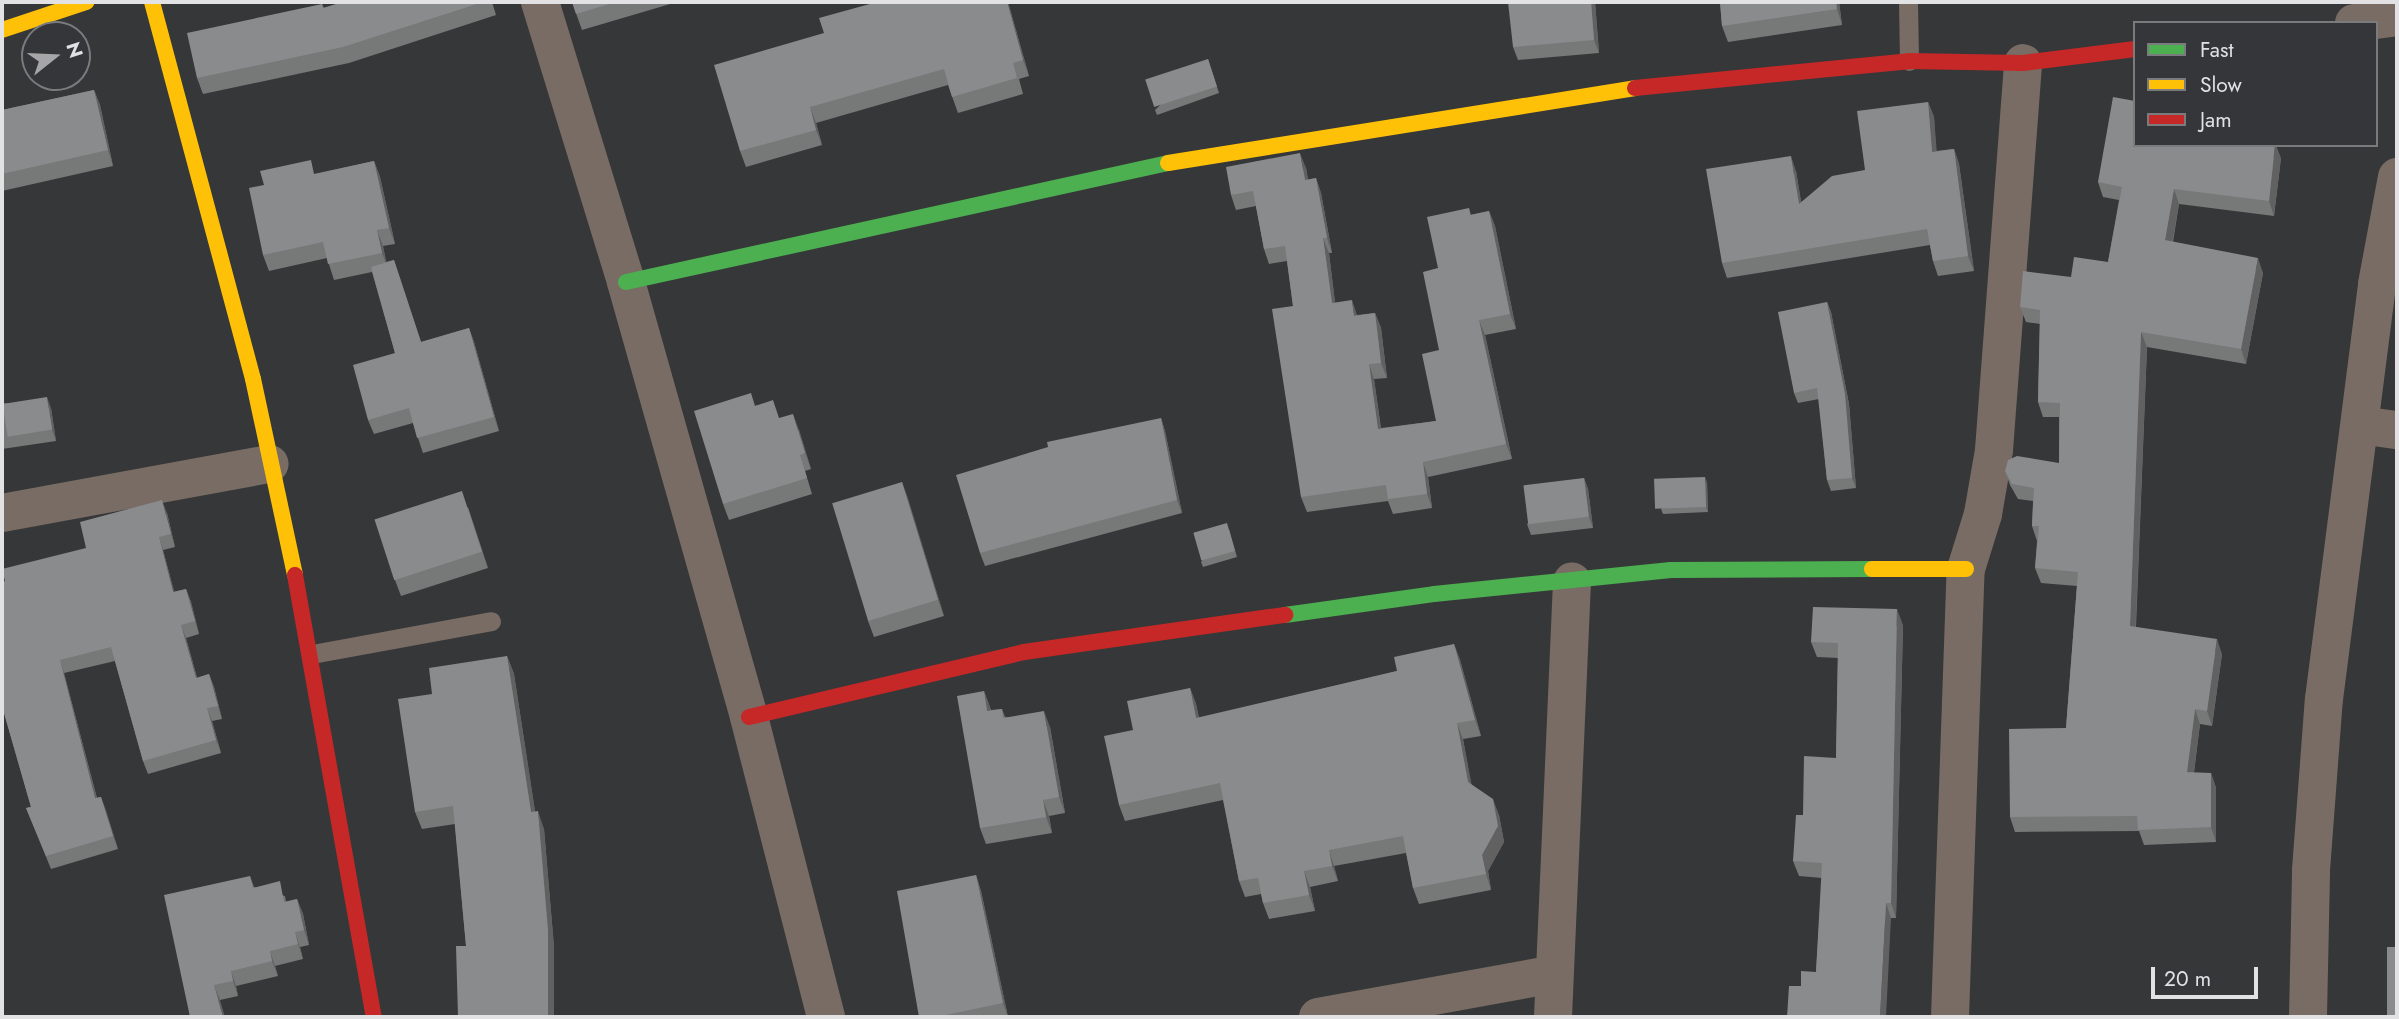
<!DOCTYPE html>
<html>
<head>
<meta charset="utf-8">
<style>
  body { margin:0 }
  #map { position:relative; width:2399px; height:1019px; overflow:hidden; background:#363738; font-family:Jost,sans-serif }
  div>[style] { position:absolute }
  .lane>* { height:19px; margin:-9.5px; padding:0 9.5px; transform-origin:9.5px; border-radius:9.5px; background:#786c64 }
  .street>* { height:38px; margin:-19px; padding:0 19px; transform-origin:19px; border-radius:19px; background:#786c64 }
  .fast>* { height:16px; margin:-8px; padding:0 8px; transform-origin:8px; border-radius:8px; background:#4caf50 }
  .slow>* { height:16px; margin:-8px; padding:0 8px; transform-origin:8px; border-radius:8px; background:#ffc107 }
  .jam>* { height:16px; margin:-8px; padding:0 8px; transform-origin:8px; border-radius:8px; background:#c62828 }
  .wall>* { inset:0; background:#777878 }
  .shaded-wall>* { inset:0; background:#616162 }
  .building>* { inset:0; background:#8a8b8c; transform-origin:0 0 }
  span { translate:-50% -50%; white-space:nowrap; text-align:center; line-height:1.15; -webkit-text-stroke:7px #353639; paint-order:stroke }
  .frame { position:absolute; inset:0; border:4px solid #e2e2e4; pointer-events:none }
  .legend { position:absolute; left:2133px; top:21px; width:245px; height:126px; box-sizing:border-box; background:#353639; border:2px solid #7a7b7d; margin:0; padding:9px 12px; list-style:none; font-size:21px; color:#e2e2e4 }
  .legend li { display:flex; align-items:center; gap:14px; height:35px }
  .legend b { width:35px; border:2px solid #7a7b7d }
  .north { position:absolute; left:21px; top:21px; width:70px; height:70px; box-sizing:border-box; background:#353639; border:2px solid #7a7b7d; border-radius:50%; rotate:72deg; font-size:19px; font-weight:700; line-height:28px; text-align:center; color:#e2e2e4 }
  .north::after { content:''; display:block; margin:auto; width:24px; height:32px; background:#a6a6a8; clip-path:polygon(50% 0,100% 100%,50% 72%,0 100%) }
  .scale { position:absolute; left:2151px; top:967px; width:107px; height:32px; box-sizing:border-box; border:4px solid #e2e2e4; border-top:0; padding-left:9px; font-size:21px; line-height:24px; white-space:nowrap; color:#e2e2e4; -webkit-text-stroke:5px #353639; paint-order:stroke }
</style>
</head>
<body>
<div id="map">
  <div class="lane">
    <i style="left:1908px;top:2px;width:59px;rotate:89deg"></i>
    <i style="left:312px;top:654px;width:182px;rotate:-10.4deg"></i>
  </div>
  <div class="street">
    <i style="left:540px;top:2px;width:293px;rotate:72.9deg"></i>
    <i style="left:626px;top:282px;width:452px;rotate:74.2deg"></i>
    <i style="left:749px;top:717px;width:310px;rotate:75.6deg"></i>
    <i style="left:2354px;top:23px;width:43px;rotate:-7.9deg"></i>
    <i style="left:2360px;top:425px;width:37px;rotate:8deg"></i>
    <i style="left:2px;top:513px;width:272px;rotate:-10.4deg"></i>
    <i style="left:1318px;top:1017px;width:240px;rotate:-10.3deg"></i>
    <i style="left:1553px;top:1017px;width:436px;rotate:-87.5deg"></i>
    <i style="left:1950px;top:1017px;width:448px;rotate:-88deg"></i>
    <i style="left:1966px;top:569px;width:58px;rotate:-72.8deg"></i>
    <i style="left:1983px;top:514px;width:65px;rotate:-80.2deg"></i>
    <i style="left:1994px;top:450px;width:388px;rotate:-85.7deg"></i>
    <i style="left:2308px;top:1017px;width:147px;rotate:-88.8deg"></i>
    <i style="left:2311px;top:870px;width:171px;rotate:-85.7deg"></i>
    <i style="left:2324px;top:699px;width:418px;rotate:-82.7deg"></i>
    <i style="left:2377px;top:284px;width:109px;rotate:-79.4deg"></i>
  </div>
  <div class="fast">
    <i style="left:626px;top:282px;width:555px;rotate:-12.38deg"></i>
    <i style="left:1285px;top:615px;width:150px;rotate:-8deg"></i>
    <i style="left:1434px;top:594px;width:238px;rotate:-5.8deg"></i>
    <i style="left:1671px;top:570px;width:201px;rotate:-0.3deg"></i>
  </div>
  <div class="slow">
    <i style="left:152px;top:2px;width:390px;rotate:75deg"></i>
    <i style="left:253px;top:379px;width:200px;rotate:77.9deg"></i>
    <i style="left:2px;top:30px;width:89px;rotate:-18.4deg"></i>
    <i style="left:1168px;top:163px;width:473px;rotate:-9.1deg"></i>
    <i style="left:1872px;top:569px;width:94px"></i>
  </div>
  <div class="jam">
    <i style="left:1635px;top:88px;width:275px;rotate:-5.6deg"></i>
    <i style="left:1909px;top:61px;width:114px;rotate:1deg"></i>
    <i style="left:2023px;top:63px;width:113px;rotate:-7.1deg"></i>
    <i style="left:295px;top:575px;width:449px;rotate:79.9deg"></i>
    <i style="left:749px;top:717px;width:283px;rotate:-13.3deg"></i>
    <i style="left:1024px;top:652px;width:264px;rotate:-8.1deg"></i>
  </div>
  <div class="wall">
    <i style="clip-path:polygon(343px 2px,492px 2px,496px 15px,349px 63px,203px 94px,197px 78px,322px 4px,324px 8px)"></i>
    <i style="clip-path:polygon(572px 2px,677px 2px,582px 30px)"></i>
    <i style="clip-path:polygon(877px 2px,1008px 2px,1029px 76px,1019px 79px,1023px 94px,958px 113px,948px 85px,816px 123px,822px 145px,746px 167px,740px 151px,824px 33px)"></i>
    <i style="clip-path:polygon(1595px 2px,1599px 53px,1518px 60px,1513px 47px)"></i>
    <i style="clip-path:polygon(1720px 2px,1839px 2px,1842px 25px,1728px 42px,1722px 26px)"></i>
    <i style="clip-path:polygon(1208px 59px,1219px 93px,1157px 115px,1155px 110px)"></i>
    <i style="clip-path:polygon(94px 90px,100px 105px,113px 166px,2px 191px,2px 110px)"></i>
    <i style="clip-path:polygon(1928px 102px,1934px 117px,1936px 151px,1954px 149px,1959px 164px,1974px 271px,1938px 276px,1933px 261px,1930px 245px,1727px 278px,1722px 263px,1796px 171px,1801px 202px,1865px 170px)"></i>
    <i style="clip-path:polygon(2135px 145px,2281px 158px,2274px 216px,2179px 204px,2173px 242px,2263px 273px,2246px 364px,2147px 347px,2136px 627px,2222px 654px,2212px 726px,2200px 724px,2194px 773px,2211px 773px,2216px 788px,2216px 842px,2144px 845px,2139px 831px,2015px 832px,2010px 817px,2066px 728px,2077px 586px,2041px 583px,2035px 568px,2037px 541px,2032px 526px,2033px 501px,2018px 499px,2010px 485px,2005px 471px,2059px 463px,2059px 417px,2043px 417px,2038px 402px,2040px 324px,2026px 322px,2020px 307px,2071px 277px,2108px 262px,2119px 200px,2103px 197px,2098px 182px)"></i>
    <i style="clip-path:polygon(374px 161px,380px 177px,395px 244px,383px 246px,386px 262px,394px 260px,421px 342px,469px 328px,474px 342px,499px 431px,423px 453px,413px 423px,374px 434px,368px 420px,395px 353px,372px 272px,334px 280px,327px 258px,269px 271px,263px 255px,316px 174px)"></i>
    <i style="clip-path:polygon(1306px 168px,1308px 180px,1316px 178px,1321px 193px,1332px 253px,1329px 253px,1335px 303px,1357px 315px,1375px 313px,1381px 328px,1387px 378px,1374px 379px,1381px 428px,1436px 421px,1439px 350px,1438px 268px,1469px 208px,1471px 215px,1489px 211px,1495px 226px,1516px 329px,1485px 335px,1512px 459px,1428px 477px,1432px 508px,1393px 514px,1388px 501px,1307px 512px,1301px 497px,1293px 306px,1287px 261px,1269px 264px,1264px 249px,1256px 206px,1236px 210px,1231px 195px)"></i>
    <i style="clip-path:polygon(1827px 302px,1831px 312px,1849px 404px,1856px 488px,1831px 491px,1827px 480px,1819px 399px,1798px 403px,1794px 393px)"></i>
    <i style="clip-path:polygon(2px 403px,51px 408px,56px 441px,2px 449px)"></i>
    <i style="clip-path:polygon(756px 405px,799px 430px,811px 469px,805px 471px,812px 494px,729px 520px,723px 504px)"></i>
    <i style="clip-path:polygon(1161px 418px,1165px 431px,1182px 513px,985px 566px,980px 553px)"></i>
    <i style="clip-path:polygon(1584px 478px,1588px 489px,1593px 528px,1531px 535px,1527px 524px)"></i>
    <i style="clip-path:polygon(902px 482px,944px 616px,874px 637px,868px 621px)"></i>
    <i style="clip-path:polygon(1707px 482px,1708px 512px,1663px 514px,1661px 509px)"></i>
    <i style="clip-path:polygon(468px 507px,488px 568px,401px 596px,395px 580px)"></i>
    <i style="clip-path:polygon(167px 513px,175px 547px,163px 550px,174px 592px,186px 589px,191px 602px,199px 634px,186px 638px,197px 678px,209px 674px,214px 687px,222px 719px,212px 721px,221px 753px,148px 774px,143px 761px,115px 661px,64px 673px,97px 798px,101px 797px,118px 849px,51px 869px,26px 808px,31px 807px,2px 706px)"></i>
    <i style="clip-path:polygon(1229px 529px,1237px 557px,1203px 567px,1201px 562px)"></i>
    <i style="clip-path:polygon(1903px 625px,1896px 918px,1891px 918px,1801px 986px,1816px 972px,1822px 878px,1799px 876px,1793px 861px,1803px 815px,1836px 758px,1838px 658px,1817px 657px,1811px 642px)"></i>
    <i style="clip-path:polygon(1454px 644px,1460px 660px,1481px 736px,1463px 739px,1471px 784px,1499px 815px,1504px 842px,1488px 871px,1491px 890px,1419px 904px,1413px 888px,1406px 853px,1334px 866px,1338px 881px,1310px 887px,1315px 911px,1269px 919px,1263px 903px,1261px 894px,1245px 897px,1239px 881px,1223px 800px,1125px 821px,1119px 805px,1133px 730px,1190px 688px,1196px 704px,1199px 718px,1397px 671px)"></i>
    <i style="clip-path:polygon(507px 656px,514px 674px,535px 812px,544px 829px,554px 947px,466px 946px,455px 824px,422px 829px,415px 812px,432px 694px)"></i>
    <i style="clip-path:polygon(984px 691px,991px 710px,1002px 709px,1005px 717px,1050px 727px,1065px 813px,1049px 816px,1052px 833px,986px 844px,980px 828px)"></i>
    <i style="clip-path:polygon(976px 875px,981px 891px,1008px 1017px,919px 1017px)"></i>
    <i style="clip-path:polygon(250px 876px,254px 887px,285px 896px,286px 902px,297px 899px,303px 914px,309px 945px,300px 947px,303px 959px,275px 966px,278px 976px,236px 986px,238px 996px,220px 1000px,190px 1017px)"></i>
  </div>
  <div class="shaded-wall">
    <i style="clip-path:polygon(1007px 2px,1008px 2px,1029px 76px,1023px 60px)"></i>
    <i style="clip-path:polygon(1591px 2px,1595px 2px,1599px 53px,1594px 40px)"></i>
    <i style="clip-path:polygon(1836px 2px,1839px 2px,1842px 25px,1837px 9px)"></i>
    <i style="clip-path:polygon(94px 90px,100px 105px,113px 166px,108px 150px)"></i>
    <i style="clip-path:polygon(1928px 102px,1934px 117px,1938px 167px,1932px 152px)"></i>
    <i style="clip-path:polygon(810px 107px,816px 123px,822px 145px,816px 130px)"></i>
    <i style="clip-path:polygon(2275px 145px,2276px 145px,2281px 158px,2274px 216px,2269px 201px)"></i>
    <i style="clip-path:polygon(1954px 149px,1959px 164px,1974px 271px,1968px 256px)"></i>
    <i style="clip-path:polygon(1300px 153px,1306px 168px,1311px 195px,1305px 180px)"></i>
    <i style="clip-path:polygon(1791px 156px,1796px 171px,1804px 219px,1799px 204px)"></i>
    <i style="clip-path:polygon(374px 161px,380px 177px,395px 244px,389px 228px)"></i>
    <i style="clip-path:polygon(1316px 178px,1321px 193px,1332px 253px,1327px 238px)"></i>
    <i style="clip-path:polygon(2174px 189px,2179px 204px,2170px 255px,2165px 240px)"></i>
    <i style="clip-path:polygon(1489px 211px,1495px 226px,1516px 329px,1510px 314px)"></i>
    <i style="clip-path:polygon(377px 230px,383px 246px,388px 269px,382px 253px)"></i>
    <i style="clip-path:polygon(1323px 238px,1329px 253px,1337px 318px,1332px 303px)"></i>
    <i style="clip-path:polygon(2258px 258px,2263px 273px,2246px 364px,2241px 349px)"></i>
    <i style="clip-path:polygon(1352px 300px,1357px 315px,1354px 316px)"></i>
    <i style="clip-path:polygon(1827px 302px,1831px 312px,1849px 404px,1856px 488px,1852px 478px)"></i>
    <i style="clip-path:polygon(1375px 313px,1381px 328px,1387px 378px,1381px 363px)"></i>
    <i style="clip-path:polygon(1479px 320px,1485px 335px,1512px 459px,1506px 444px)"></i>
    <i style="clip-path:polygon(469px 328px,474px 342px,499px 431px,494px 417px)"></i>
    <i style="clip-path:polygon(2141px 332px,2147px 347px,2135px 641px,2130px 626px)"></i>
    <i style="clip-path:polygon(1369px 364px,1374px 379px,1383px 444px,1378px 429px)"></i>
    <i style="clip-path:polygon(47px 397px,51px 408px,56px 441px,52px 430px)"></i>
    <i style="clip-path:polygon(793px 414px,799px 430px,811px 469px,805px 453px)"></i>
    <i style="clip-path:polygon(1161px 418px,1165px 431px,1182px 513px,1177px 500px)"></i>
    <i style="clip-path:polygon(1423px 462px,1428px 477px,1432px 508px,1427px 494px)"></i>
    <i style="clip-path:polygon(1705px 477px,1707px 482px,1708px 512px,1706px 507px)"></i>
    <i style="clip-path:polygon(1584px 478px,1588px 489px,1593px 528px,1589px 517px)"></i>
    <i style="clip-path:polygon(902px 482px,908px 498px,944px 616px,938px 600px)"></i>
    <i style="clip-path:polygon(162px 500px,167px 513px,175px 547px,171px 534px)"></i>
    <i style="clip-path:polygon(159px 537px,163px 550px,178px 605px,173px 592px)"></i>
    <i style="clip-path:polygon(186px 589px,191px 602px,199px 634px,195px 621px)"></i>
    <i style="clip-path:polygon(1897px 609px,1903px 625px,1896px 918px,1891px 903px)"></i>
    <i style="clip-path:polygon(181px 625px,186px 638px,201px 691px,196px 678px)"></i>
    <i style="clip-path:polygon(2217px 639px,2222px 654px,2212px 726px,2207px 711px)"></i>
    <i style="clip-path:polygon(1454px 644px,1460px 660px,1481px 736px,1475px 720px)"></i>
    <i style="clip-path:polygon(507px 656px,514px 674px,538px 830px,531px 812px)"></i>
    <i style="clip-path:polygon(60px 660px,64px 673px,100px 811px,95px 798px)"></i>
    <i style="clip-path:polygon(209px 674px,214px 687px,222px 719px,218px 706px)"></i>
    <i style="clip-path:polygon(1190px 688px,1196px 704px,1202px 734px,1196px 718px)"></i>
    <i style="clip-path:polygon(984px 691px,990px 707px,993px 727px,987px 711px)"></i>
    <i style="clip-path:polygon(207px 708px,212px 721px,221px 753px,216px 740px)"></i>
    <i style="clip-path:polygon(2195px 709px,2200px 724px,2192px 787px,2187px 772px)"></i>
    <i style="clip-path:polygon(1044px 711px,1050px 727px,1065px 813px,1059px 797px)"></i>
    <i style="clip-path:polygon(1457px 723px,1463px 739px,1474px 797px,1468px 782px)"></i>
    <i style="clip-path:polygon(2211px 773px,2216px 788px,2216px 842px,2211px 827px)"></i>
    <i style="clip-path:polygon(101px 797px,106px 810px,118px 849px,113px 836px)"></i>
    <i style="clip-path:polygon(1493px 799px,1499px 815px,1504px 842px,1488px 871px,1491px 890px,1486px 874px,1482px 855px)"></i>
    <i style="clip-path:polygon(1043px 800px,1049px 816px,1052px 833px,1046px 817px)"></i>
    <i style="clip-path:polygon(538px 811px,544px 829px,554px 947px,554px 1017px,548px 1017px)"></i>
    <i style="clip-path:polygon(1329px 850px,1334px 866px,1338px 881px,1332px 866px)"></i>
    <i style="clip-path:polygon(1304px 871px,1310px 887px,1315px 911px,1309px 895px)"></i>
    <i style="clip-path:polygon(976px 875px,981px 891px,1008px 1017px,1003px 1003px)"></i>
    <i style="clip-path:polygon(297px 899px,303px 914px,309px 945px,304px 930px)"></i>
    <i style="clip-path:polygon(1886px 903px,1891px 918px,1886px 1017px,1880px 1017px)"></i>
    <i style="clip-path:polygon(295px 932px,300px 947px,303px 959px,298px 944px)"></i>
    <i style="clip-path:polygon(270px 951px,275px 966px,278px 976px,272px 961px)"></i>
    <i style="clip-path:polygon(231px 971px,236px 986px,238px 996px,233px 981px)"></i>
    <i style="clip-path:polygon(214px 985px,220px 1000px,225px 1017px,223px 1017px)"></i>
  </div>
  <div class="building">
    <i style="clip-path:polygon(343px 2px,483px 2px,343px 47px,197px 78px,187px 33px,322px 4px,323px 8px)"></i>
    <i style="clip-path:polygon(572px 2px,616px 2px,576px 14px)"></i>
    <i style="clip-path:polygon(877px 2px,1007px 2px,1023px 60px,1013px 63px,1017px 78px,952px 97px,944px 69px,810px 107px,816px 130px,740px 151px,714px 65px,824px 33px,819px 18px)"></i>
    <i style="clip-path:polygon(1508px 2px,1591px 2px,1594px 40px,1513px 47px)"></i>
    <i style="clip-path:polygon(1720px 2px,1836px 2px,1837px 9px,1722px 26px)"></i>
    <i style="left:1208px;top:59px;width:29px;height:66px;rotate:72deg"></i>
    <i style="clip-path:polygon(94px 90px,108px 150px,2px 174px,2px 110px)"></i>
    <i style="clip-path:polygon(2113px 97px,2135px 101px,2135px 145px,2275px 145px,2269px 201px,2174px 189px,2165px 240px,2258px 258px,2241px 349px,2141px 332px,2130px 626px,2217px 639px,2207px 711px,2195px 709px,2187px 772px,2211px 773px,2211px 827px,2138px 830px,2137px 816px,2010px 817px,2009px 729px,2066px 728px,2078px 572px,2035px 568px,2039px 526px,2032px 526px,2034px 488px,2012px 484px,2005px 471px,2008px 460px,2017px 456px,2059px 463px,2060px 403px,2038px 402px,2040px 310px,2020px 307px,2023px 271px,2071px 277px,2074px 257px,2108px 262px,2122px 187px,2098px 182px)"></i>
    <i style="clip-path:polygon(1928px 102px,1932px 152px,1954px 149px,1968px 256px,1933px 261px,1927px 229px,1722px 263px,1706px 169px,1791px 156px,1799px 204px,1832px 176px,1865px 170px,1857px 111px)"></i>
    <i style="clip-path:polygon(1300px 153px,1305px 180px,1316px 178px,1327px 238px,1323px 238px,1332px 303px,1352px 300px,1354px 316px,1375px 313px,1381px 363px,1369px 364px,1378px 429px,1436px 421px,1422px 354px,1439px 350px,1423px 272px,1438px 268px,1427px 217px,1469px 208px,1470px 215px,1489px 211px,1510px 314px,1479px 320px,1506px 444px,1423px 462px,1427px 494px,1388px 499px,1386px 485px,1301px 497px,1272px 309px,1293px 306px,1285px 246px,1264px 249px,1253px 191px,1231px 195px,1226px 167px)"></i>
    <i style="clip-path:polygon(311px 160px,314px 174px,374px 161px,389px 228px,377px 230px,382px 253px,328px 264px,323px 242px,263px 255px,249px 188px,264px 185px,260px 171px)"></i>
    <i style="clip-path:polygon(394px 260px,421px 342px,469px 328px,494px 417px,417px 438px,409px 408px,368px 420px,353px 365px,395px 353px,371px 267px)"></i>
    <i style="clip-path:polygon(1827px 302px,1845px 394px,1852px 478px,1827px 480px,1817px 388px,1794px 393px,1778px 312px)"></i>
    <i style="clip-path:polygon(751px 393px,755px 406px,773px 400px,779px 418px,793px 414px,805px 453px,800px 455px,807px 478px,723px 504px,694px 411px)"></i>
    <i style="left:47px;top:397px;width:33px;height:45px;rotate:81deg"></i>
    <i style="clip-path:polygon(1161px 418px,1177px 500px,980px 553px,956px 475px,1048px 447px,1047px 442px)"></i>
    <i style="left:1705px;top:477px;width:30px;height:51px;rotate:88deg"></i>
    <i style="left:1584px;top:478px;width:39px;height:61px;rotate:83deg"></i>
    <i style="left:902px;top:482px;width:123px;height:73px;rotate:73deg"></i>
    <i style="left:462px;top:491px;width:64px;height:92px;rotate:72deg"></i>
    <i style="clip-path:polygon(162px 500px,171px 534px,159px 537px,173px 592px,186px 589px,195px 621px,181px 625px,196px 678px,209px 674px,218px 706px,207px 708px,216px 740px,143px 761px,111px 647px,60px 660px,95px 798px,101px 797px,113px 836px,46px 856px,26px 808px,31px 807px,2px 706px,2px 582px,5px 581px,2px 569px,86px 548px,80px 522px)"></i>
    <i style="left:1227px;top:523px;width:29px;height:35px;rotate:74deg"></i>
    <i style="clip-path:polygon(1813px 607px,1897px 609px,1891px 903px,1886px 903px,1880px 1017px,1787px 1017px,1789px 986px,1801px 986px,1801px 971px,1816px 972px,1822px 863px,1793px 861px,1796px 815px,1803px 815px,1804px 756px,1836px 758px,1838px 643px,1811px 642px)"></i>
    <i style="clip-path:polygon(1454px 644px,1475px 720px,1457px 723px,1468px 782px,1493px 799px,1498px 826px,1482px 855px,1486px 874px,1413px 888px,1403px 836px,1329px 850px,1332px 866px,1304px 871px,1309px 895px,1263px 903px,1258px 878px,1239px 881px,1220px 783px,1119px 805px,1104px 736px,1133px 730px,1127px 701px,1190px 688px,1196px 718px,1397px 671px,1394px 657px)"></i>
    <i style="clip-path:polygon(507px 656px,531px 812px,538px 811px,548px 930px,548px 1017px,458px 1017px,456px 946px,466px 946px,453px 806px,415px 812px,398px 699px,432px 694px,429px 668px)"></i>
    <i style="clip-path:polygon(984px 691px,987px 711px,1002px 709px,1003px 718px,1044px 711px,1059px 797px,1043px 800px,1046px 817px,980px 828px,957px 696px)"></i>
    <i style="clip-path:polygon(976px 875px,1003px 1003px,936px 1017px,919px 1017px,897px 891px)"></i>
    <i style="clip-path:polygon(250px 876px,253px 888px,280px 881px,284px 902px,297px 899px,304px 930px,295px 932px,298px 944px,270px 951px,272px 961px,231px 971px,233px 981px,214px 985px,223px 1017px,190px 1017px,164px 895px)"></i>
    <i style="left:2387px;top:947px;width:10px;height:70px"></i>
  </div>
  <div class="frame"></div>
  <ul class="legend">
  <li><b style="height:9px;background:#4caf50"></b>Fast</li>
  <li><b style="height:9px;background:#ffc107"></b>Slow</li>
  <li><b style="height:9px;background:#c62828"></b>Jam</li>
  </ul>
  <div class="north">N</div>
  <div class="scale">20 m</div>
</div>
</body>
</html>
